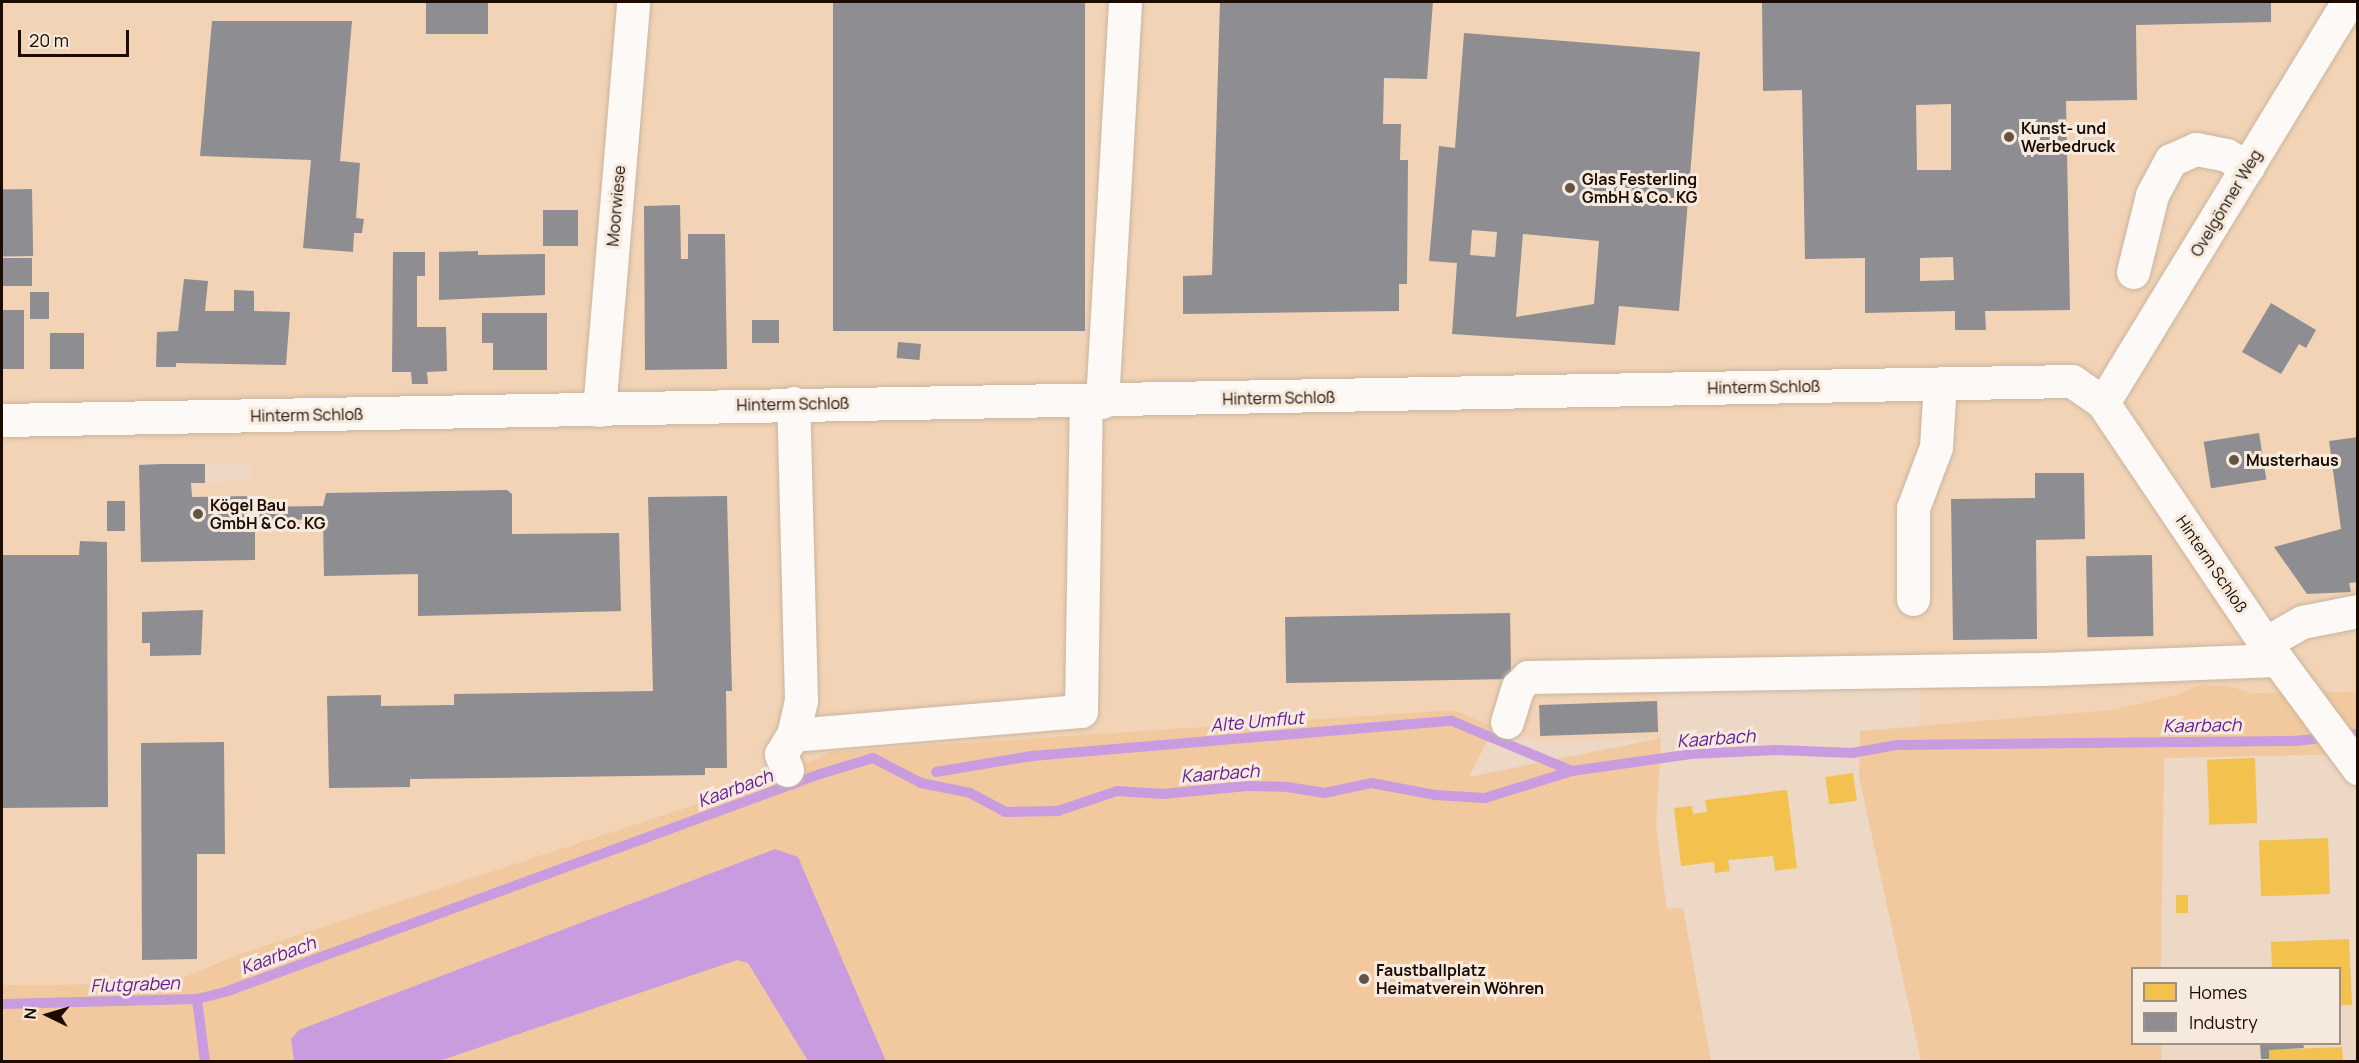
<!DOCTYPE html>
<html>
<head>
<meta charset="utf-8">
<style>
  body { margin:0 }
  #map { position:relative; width:2359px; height:1063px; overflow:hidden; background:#ecd8c4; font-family:Manrope,sans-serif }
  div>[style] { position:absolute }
  .built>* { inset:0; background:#f2d3b5 }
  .green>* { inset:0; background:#f2c99f }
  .water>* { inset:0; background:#c89cdf }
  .homes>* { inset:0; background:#f2c14e; transform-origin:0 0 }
  .industry>* { inset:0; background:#8d8d92; transform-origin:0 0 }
  .stream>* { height:10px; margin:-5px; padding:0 5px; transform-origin:5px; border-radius:5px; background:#c89cdf }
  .roads { filter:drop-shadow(0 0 2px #c9b5a0) drop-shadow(0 0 2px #c9b5a0) }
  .minor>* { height:33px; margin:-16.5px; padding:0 16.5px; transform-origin:16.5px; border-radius:16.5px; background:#fcf9f6 }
  .dots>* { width:16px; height:16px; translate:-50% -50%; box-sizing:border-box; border:3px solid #f6eade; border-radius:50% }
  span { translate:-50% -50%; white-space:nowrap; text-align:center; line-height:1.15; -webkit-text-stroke:6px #f6eade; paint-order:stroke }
  .poi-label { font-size:16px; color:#1c0c00; font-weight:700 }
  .left { translate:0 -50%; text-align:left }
  .street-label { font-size:16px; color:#1c0c00 }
  .water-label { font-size:18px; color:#641c96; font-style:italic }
  .frame { position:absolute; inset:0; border:3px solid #1c0c00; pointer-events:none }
  .legend { position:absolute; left:2131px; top:967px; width:210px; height:78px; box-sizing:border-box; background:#f6eade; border:2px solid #9f9185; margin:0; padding:8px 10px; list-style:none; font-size:18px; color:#1c0c00 }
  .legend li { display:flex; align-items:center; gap:12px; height:30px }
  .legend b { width:30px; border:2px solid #9f9185 }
  .north { position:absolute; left:18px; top:985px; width:60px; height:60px; -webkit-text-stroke:4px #f6eade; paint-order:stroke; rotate:275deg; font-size:16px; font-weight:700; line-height:24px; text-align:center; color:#1c0c00 }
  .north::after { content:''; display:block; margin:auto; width:21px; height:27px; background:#1c0c00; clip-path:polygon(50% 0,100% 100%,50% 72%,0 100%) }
  .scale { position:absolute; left:18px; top:30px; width:111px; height:27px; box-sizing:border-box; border:3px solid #1c0c00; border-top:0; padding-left:8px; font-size:18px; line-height:21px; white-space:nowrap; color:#1c0c00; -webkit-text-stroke:4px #f6eade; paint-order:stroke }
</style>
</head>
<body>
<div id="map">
  <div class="built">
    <i style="clip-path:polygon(evenodd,2px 2px,2357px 2px,2357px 692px,2252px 693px,2228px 686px,2198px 685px,2177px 695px,2112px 710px,1919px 726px,1920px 681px,1660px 685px,1661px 738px,1540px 742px,1453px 710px,831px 752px,768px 781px,240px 954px,168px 984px,2px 985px,2px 2px,205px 464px,251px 464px,251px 480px,205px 482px,205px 464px)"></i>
  </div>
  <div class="green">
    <i style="clip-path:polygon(2198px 685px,2228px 686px,2252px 693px,2357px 692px,2357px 754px,2164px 758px,2161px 968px,2132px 968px,2132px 1044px,2161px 1044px,2161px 1061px,1921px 1061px,1859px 777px,1860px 731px,2112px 710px,2177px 695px)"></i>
    <i style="clip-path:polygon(1453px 710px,1494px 727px,1469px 777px,1661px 738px,1656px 826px,1667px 909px,1683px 908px,1711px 1061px,2px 1062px,2px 985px,168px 984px,240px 954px,768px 781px,831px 752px)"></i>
  </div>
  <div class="water">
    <i style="clip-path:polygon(775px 849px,798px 857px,886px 1061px,808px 1061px,748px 963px,737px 960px,439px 1061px,294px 1061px,291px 1039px,299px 1030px)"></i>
  </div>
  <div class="homes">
    <i style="left:2255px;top:758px;width:65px;height:48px;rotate:88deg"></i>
    <i style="left:1853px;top:773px;width:28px;height:28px;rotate:82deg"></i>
    <i style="clip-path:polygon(1787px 790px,1797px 868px,1775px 871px,1773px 856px,1728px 860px,1730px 871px,1715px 873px,1714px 862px,1681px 866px,1674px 808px,1692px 806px,1693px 814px,1707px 812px,1705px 800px)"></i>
    <i style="left:2328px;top:838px;width:56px;height:69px;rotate:88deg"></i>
    <i style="left:2176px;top:895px;width:12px;height:18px"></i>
    <i style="clip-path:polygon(2349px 939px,2352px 1005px,2340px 1005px,2340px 968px,2272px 968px,2271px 942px)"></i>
    <i style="clip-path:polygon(2342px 1047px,2343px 1062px,2269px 1062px,2269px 1050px)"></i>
  </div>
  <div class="industry">
    <i style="left:426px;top:2px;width:62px;height:32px"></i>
    <i style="left:833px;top:2px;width:252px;height:329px"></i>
    <i style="clip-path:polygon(1220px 2px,1433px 2px,1427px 79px,1384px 78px,1383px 124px,1401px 124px,1400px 160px,1408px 160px,1407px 284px,1399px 284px,1399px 311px,1183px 314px,1183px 276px,1212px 275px)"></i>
    <i style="clip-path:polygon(evenodd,1762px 2px,2271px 2px,2271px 22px,2136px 25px,2137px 100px,2066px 101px,2070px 310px,1985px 311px,1986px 330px,1955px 330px,1955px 311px,1865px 313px,1865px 258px,1805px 259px,1802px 90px,1763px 91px,1762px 2px,1951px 104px,1951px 170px,1917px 170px,1916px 105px,1951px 104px,1762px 2px,1953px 257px,1954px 280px,1920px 281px,1920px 258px,1953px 257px)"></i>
    <i style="clip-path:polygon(212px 21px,352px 21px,340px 161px,360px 163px,356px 218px,364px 219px,362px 233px,354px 233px,353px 252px,303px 248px,311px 160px,200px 156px)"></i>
    <i style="clip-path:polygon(evenodd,1464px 33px,1700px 52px,1679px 311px,1619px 306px,1615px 345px,1452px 334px,1457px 263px,1429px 261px,1439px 146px,1455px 148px,1464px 33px,1472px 230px,1497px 232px,1495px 257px,1470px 255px,1472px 230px,1464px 33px,1523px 234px,1599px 241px,1594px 304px,1516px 317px,1523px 234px)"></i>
    <i style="left:32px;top:189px;width:67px;height:30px;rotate:89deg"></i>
    <i style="clip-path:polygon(680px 205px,681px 259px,688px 259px,688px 234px,725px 234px,727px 369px,645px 370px,644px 206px)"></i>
    <i style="left:543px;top:210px;width:35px;height:36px"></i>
    <i style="clip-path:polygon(478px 251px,478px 255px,545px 254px,545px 295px,439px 300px,439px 252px)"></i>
    <i style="clip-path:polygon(393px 252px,425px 252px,425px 276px,417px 276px,417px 327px,446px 327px,447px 371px,427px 372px,428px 384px,412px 384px,411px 372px,392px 372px)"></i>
    <i style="left:2px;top:258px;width:30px;height:28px"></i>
    <i style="clip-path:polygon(184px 279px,208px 281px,205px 311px,234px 311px,234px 290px,254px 291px,254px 311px,290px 312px,286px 365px,176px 363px,176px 367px,156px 367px,157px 332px,178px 331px)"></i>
    <i style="left:30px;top:292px;width:19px;height:27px"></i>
    <i style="clip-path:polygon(2271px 303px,2316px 330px,2306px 348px,2299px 344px,2281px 374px,2242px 352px)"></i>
    <i style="left:2px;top:310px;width:22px;height:59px"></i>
    <i style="clip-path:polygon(482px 313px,547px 313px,547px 370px,493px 370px,493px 343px,482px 343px)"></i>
    <i style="left:752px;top:320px;width:27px;height:23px"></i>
    <i style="left:50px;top:333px;width:34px;height:36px"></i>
    <i style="left:898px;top:342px;width:23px;height:16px;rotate:5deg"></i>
    <i style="left:2259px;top:433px;width:47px;height:56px;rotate:81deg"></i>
    <i style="clip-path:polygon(2358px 437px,2358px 582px,2349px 583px,2351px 592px,2307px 594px,2274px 547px,2341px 529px,2329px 441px)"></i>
    <i style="clip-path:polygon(161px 464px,205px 464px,205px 483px,191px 483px,192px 497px,254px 496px,254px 507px,323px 506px,326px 493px,507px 490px,512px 494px,512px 534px,619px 533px,621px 611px,418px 616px,418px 574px,324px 576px,323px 519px,255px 521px,255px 560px,141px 562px,139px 465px)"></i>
    <i style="clip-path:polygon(2035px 473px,2084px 473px,2085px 539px,2036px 540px,2037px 639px,1953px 640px,1951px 499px,2035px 498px)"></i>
    <i style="clip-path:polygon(727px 496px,732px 691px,726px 691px,727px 768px,705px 768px,705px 775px,410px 779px,410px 787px,329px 788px,327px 696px,381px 695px,381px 706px,454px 705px,454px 694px,653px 691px,648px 497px)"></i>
    <i style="left:107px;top:501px;width:18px;height:30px"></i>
    <i style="clip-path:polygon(80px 541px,107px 542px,108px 807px,2px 808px,2px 555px,79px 555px)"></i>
    <i style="left:2152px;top:555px;width:81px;height:66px;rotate:89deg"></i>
    <i style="clip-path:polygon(203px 610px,201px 655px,150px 656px,150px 643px,142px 643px,142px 612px)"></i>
    <i style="left:1510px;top:613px;width:66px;height:225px;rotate:89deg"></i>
    <i style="left:1657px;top:701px;width:31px;height:118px;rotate:88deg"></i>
    <i style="clip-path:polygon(224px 742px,225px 854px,197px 854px,197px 959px,142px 960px,141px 743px)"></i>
    <i style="clip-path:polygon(2260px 1044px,2303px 1044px,2304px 1048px,2269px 1050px,2269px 1059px,2261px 1059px)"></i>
  </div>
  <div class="stream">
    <i style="left:936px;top:772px;width:97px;rotate:-9.5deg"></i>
    <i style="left:1032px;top:756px;width:421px;rotate:-4.8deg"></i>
    <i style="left:1452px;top:721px;width:130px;rotate:22.6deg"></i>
    <i style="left:197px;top:999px;width:64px;rotate:82.8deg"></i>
    <i style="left:2px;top:1004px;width:195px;rotate:-1.5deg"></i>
    <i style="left:197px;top:999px;width:32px;rotate:-14deg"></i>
    <i style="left:228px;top:991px;width:631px;rotate:-20.13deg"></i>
    <i style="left:820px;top:774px;width:55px;rotate:-16.8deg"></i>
    <i style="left:873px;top:758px;width:54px;rotate:27.5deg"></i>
    <i style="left:921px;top:783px;width:50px;rotate:11.5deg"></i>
    <i style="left:970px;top:793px;width:40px;rotate:28deg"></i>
    <i style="left:1005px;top:812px;width:53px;rotate:-1.1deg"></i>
    <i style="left:1058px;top:811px;width:62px;rotate:-18.7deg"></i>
    <i style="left:1117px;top:791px;width:46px;rotate:3.7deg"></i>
    <i style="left:1163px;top:794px;width:85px;rotate:-5.4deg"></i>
    <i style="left:1248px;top:786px;width:39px;rotate:1deg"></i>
    <i style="left:1287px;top:787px;width:37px;rotate:9deg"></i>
    <i style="left:1324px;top:793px;width:48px;rotate:-12deg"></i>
    <i style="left:1371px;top:783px;width:65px;rotate:10.6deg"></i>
    <i style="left:1435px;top:795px;width:50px;rotate:3.4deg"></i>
    <i style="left:1485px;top:798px;width:91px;rotate:-17.2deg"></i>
    <i style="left:1572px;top:771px;width:120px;rotate:-8.1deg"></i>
    <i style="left:1691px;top:754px;width:85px;rotate:-2.7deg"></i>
    <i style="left:1776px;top:750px;width:76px;rotate:2.3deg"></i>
    <i style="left:1852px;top:753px;width:46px;rotate:-10.1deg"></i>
    <i style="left:1897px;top:745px;width:399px;rotate:-0.6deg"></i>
    <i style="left:2296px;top:741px;width:62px;rotate:-6.4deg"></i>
  </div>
  <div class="roads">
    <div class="minor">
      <i style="left:2133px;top:272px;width:79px;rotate:-76.1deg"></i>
      <i style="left:2152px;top:195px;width:40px;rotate:-62deg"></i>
      <i style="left:2171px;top:160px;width:27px;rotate:-24deg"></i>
      <i style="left:2196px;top:149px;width:31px;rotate:11deg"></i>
      <i style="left:2226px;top:155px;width:25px;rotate:29deg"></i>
      <i style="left:1102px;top:402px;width:401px;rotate:-86.7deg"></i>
      <i style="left:2103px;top:403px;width:470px;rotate:-58.6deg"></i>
      <i style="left:599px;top:410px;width:409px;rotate:-85.2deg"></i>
      <i style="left:2px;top:420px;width:2070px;rotate:-1.08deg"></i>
      <i style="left:2072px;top:381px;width:38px;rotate:35deg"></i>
      <i style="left:2103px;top:403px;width:290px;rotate:56deg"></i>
      <i style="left:2265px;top:643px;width:156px;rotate:53.4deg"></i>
      <i style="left:1913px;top:599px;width:91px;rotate:-90deg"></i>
      <i style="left:1913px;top:508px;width:65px;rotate:-69.3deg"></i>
      <i style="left:1936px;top:447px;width:63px;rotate:-86.4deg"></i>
      <i style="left:2265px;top:643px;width:43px;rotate:-29.6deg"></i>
      <i style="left:2302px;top:622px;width:57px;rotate:-11.1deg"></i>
      <i style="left:1507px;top:722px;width:37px;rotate:-73deg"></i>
      <i style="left:1518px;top:687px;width:14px;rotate:-45deg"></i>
      <i style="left:1528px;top:677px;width:515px;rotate:-0.89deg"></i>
      <i style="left:2043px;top:669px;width:234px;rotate:-2.2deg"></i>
      <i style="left:793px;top:735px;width:289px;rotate:-4.8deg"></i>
      <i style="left:1081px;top:711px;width:309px;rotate:-89.1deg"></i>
      <i style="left:787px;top:770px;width:17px;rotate:-111deg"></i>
      <i style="left:781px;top:754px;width:22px;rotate:-58deg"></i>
      <i style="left:793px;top:735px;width:36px;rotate:-77deg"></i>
      <i style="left:801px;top:700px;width:297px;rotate:-91.5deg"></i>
    </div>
  </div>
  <div class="dots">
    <i style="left:2009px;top:137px;background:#655345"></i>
    <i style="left:1570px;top:188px;background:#655345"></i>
    <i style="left:2234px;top:460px;background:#655345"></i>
    <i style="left:198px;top:514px;background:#655345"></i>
    <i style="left:1364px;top:979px;background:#655345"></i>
  </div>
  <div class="poi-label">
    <span class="left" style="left:2021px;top:137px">Kunst- und<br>Werbedruck</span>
    <span class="left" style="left:1582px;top:188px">Glas Festerling<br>GmbH &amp; Co. KG</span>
    <span class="left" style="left:2246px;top:460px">Musterhaus</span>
    <span class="left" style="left:210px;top:514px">Kögel Bau<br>GmbH &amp; Co. KG</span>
    <span class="left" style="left:1376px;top:979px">Faustballplatz<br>Heimatverein Wöhren</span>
  </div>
  <div class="street-label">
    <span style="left:2226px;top:203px;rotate:-59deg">Ovelgönner Weg</span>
    <span style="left:616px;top:206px;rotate:-85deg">Moorwiese</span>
    <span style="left:1764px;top:387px;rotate:-1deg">Hinterm Schloß</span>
    <span style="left:1279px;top:398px;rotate:-1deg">Hinterm Schloß</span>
    <span style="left:793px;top:404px;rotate:-1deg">Hinterm Schloß</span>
    <span style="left:307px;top:415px;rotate:-1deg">Hinterm Schloß</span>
    <span style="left:2212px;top:564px;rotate:56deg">Hinterm Schloß</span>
  </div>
  <div class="water-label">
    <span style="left:1257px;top:721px;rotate:-5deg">Alte Umflut</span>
    <span style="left:2202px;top:725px;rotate:-1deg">Kaarbach</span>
    <span style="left:1716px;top:738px;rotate:-4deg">Kaarbach</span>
    <span style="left:1220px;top:773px;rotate:-4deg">Kaarbach</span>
    <span style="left:735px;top:788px;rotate:-20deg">Kaarbach</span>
    <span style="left:278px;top:955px;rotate:-20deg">Kaarbach</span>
    <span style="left:135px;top:984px;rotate:-2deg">Flutgraben</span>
  </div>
  <div class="frame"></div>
  <ul class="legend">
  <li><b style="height:16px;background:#f2c14e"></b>Homes</li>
  <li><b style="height:16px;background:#8d8d92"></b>Industry</li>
  </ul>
  <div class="north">N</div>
  <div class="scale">20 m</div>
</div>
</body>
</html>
